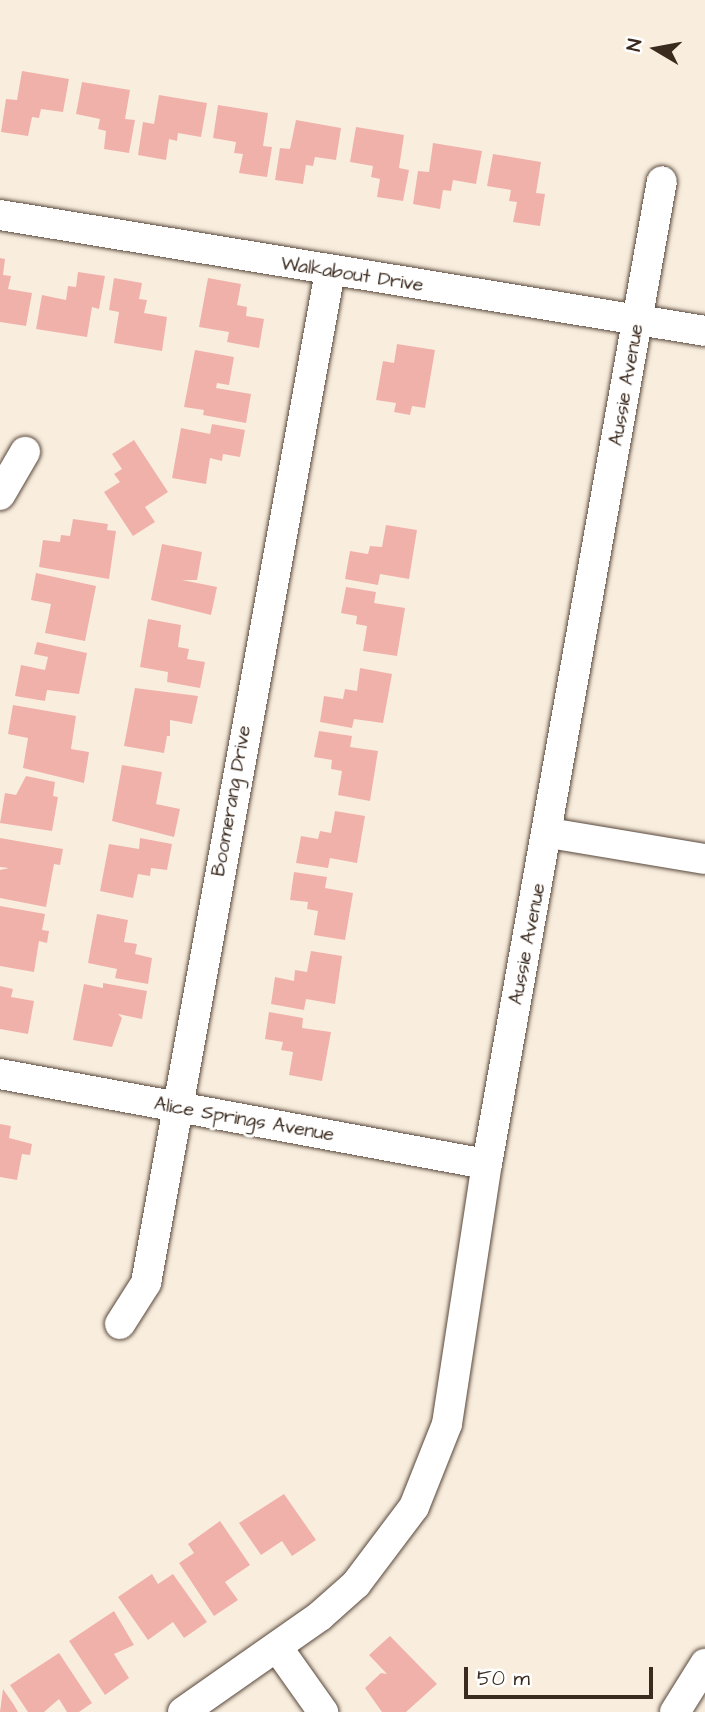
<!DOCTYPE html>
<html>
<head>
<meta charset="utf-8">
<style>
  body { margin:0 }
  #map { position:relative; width:705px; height:1712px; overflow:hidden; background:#f9eede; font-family:"Architects Daughter",sans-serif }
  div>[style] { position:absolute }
  .building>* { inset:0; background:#f1b1ab }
  .roads { filter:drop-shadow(0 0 2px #58473b) drop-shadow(0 0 2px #58473b) }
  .street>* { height:30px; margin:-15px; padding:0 15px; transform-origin:15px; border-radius:15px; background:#fff }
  span { translate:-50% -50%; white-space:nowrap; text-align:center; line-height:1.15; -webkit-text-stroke:6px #fff; paint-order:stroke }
  .street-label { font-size:19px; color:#3b2a1e }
  .north { position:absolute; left:621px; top:14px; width:70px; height:70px; -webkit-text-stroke:5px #fff; paint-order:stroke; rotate:280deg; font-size:19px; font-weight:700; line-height:28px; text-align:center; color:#3b2a1e }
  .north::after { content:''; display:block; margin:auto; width:24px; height:32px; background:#3b2a1e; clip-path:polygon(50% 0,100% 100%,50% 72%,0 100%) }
  .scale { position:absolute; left:464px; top:1667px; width:189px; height:32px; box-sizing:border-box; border:4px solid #3b2a1e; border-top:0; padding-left:9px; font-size:21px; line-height:24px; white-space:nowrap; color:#3b2a1e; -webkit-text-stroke:5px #fff; paint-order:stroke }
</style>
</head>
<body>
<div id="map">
  <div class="building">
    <i style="clip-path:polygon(22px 71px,69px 79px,63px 112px,41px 109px,39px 118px,32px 117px,28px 136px,1px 132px,6px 99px,17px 100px)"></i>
    <i style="clip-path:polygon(82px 82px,130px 90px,125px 119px,135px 120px,129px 153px,104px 149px,106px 131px,98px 129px,100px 119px,76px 114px)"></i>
    <i style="clip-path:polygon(159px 95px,207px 103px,201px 137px,178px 133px,177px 141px,169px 139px,166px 160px,138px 155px,143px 122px,154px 124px)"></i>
    <i style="clip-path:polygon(218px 105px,268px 113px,263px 146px,272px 147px,267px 177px,239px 173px,243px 154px,234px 153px,236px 142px,213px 138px)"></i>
    <i style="clip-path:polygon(296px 120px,341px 128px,336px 160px,315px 157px,313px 166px,306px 165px,303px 184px,275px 180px,280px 148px,290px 149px)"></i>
    <i style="clip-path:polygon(356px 127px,404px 135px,399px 168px,409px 170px,403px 201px,377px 197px,380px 179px,371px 177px,373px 166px,350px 162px)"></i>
    <i style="clip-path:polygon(433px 143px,482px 151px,476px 184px,453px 180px,451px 191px,443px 190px,440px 209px,413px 204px,418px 171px,429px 172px)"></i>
    <i style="clip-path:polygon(493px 154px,541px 162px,536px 193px,545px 194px,540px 226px,513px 222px,517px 202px,509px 201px,511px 190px,487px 186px)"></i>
    <i style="clip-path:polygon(0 258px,5px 259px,3px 275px,11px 276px,8px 289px,32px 293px,26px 326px,0 322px)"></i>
    <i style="clip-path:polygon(78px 272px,105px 276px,99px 309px,92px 307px,87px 337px,36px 329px,42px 295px,66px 300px,68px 286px,76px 287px)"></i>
    <i style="clip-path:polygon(114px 278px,142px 283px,139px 299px,147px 300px,144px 313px,167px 317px,162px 351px,114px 343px,119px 312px,109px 310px)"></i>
    <i style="clip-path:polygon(208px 278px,241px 284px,237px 305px,247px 307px,246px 316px,264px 319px,259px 348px,227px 342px,229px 332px,199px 327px)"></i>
    <i style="clip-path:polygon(397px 344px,435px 350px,425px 408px,412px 406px,410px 415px,394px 412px,396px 403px,376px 400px,383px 361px,394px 363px)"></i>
    <i style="clip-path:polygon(195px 350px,234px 357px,229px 385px,217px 383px,216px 388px,251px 394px,246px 423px,203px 415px,204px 410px,184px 407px)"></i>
    <i style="clip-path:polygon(212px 424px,245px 430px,240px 457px,223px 454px,222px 461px,210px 458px,206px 484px,172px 478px,181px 428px,210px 434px)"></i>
    <i style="clip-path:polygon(134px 440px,168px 492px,145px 507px,155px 522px,133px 536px,104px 492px,120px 482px,114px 474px,122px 469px,112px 454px)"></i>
    <i style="clip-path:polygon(73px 519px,108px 524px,107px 530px,116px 531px,109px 579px,39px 567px,43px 540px,60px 542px,61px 535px,70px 536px)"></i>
    <i style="clip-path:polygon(386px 525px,417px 530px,409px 579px,380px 574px,378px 585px,345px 579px,350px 551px,368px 554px,370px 546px,382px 547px)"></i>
    <i style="clip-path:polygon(162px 544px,202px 552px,197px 580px,182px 580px,217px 587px,211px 615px,151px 600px)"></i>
    <i style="clip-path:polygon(36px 573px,96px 586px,85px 641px,45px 633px,51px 604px,31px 600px)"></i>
    <i style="clip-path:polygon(346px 587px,376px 592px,374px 603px,405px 608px,397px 656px,363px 651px,367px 626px,356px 624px,357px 616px,341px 613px)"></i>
    <i style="clip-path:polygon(148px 619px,181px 625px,178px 647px,189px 649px,187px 659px,205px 662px,200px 688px,167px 682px,168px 672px,140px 667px)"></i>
    <i style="clip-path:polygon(37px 642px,87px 653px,79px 694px,47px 690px,45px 701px,15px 696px,21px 665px,45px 670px,48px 657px,34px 654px)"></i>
    <i style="clip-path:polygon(360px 668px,392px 674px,383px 723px,354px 719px,352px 728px,320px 722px,324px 696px,343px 699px,345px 689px,357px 691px)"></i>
    <i style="clip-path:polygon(135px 688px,198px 696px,192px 724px,170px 720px,170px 736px,167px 736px,164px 753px,124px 746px)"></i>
    <i style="clip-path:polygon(13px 705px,76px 716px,71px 749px,89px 752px,84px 783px,23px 768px,28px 738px,8px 734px)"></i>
    <i style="clip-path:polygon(319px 731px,352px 736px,350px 747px,378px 751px,370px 801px,338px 795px,342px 771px,331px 769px,332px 760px,314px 757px)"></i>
    <i style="clip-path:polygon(122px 765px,162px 772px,156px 804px,180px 809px,174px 837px,112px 821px)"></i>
    <i style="clip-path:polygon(26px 776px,55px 782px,53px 796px,58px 797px,52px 831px,0 823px,5px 793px,16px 795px)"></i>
    <i style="clip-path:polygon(335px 811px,365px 816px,357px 863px,330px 858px,328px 868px,296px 863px,301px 836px,318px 839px,320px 831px,331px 833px)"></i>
    <i style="clip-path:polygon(0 838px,63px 849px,60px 865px,54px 864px,46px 907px,0 898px,0 870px,9px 868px,0 867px)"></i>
    <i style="clip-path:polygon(140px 838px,172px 844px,167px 870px,151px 868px,150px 876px,138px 874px,133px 898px,100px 891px,109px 844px,139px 849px)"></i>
    <i style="clip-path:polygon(294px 872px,327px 877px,325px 888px,353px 893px,345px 940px,314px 935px,318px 911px,307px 909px,308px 902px,290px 900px)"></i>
    <i style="clip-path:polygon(0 906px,45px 914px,42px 930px,49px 931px,47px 943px,39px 941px,34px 972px,0 966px)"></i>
    <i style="clip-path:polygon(97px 914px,128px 920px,124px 942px,137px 944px,135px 954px,152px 958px,148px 984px,115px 978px,117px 969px,88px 963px)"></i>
    <i style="clip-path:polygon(311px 951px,342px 956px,335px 1004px,306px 999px,304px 1010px,271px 1004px,275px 977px,294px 981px,295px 970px,307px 972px)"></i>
    <i style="clip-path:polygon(103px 983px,147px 991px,142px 1019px,118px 1014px,122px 1018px,112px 1047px,73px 1040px,84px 984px,103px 988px)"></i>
    <i style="clip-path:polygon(0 986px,13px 989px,11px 997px,34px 1001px,28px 1034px,0 1029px)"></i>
    <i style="clip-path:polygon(269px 1012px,303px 1018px,302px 1028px,331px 1032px,322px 1081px,289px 1075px,293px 1052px,281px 1050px,283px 1042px,265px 1039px)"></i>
    <i style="clip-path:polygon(0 1124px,11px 1126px,9px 1138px,32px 1144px,30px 1155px,22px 1154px,17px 1180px,0 1177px)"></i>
    <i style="clip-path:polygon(284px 1494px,316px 1540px,292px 1556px,282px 1541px,261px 1555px,239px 1523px)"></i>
    <i style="clip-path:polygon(220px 1521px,250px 1565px,225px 1582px,238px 1600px,214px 1616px,179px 1563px,194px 1553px,188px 1544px)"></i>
    <i style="clip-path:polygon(152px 1574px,158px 1584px,173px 1574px,207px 1622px,184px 1638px,173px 1622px,148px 1640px,118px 1597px)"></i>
    <i style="clip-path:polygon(114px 1611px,134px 1645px,114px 1654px,129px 1678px,105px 1695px,69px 1641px)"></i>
    <i style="clip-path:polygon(390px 1636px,437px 1684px,406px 1712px,382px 1712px,365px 1688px,381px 1673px,387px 1674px,369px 1655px)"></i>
    <i style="clip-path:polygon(59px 1653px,92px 1703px,79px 1712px,67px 1712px,59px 1699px,44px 1712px,28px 1712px,10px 1685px)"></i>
    <i style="clip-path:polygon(3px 1689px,14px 1705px,18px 1712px,0 1712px)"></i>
  </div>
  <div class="roads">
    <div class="street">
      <i style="left:0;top:215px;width:714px;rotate:9.34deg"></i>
      <i style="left:0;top:495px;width:50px;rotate:-59.8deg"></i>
      <i style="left:549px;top:833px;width:158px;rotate:9.5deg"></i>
      <i style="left:0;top:1074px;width:495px;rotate:10.5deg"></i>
      <i style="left:120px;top:1324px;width:49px;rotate:-57.6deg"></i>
      <i style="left:146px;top:1283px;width:1028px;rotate:-79.69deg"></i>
      <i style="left:277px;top:1647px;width:80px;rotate:54.7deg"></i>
      <i style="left:183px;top:1712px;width:167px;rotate:-35deg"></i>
      <i style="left:320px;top:1616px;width:48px;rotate:-41.6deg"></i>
      <i style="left:356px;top:1584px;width:96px;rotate:-53deg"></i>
      <i style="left:414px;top:1507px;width:89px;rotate:-68.3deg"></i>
      <i style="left:447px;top:1424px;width:263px;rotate:-81.3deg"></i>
      <i style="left:487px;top:1164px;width:998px;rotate:-79.91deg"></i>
      <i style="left:675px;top:1712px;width:57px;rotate:-58deg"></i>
    </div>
  </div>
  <div class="street-label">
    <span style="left:352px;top:275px;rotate:9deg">Walkabout Drive</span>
    <span style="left:627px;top:385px;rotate:-80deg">Aussie Avenue</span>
    <span style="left:232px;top:801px;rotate:-80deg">Boomerang Drive</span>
    <span style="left:528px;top:944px;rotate:-79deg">Aussie Avenue</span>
    <span style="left:244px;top:1120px;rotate:10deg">Alice Springs Avenue</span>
  </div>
  <div class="north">N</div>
  <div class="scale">50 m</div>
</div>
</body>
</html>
